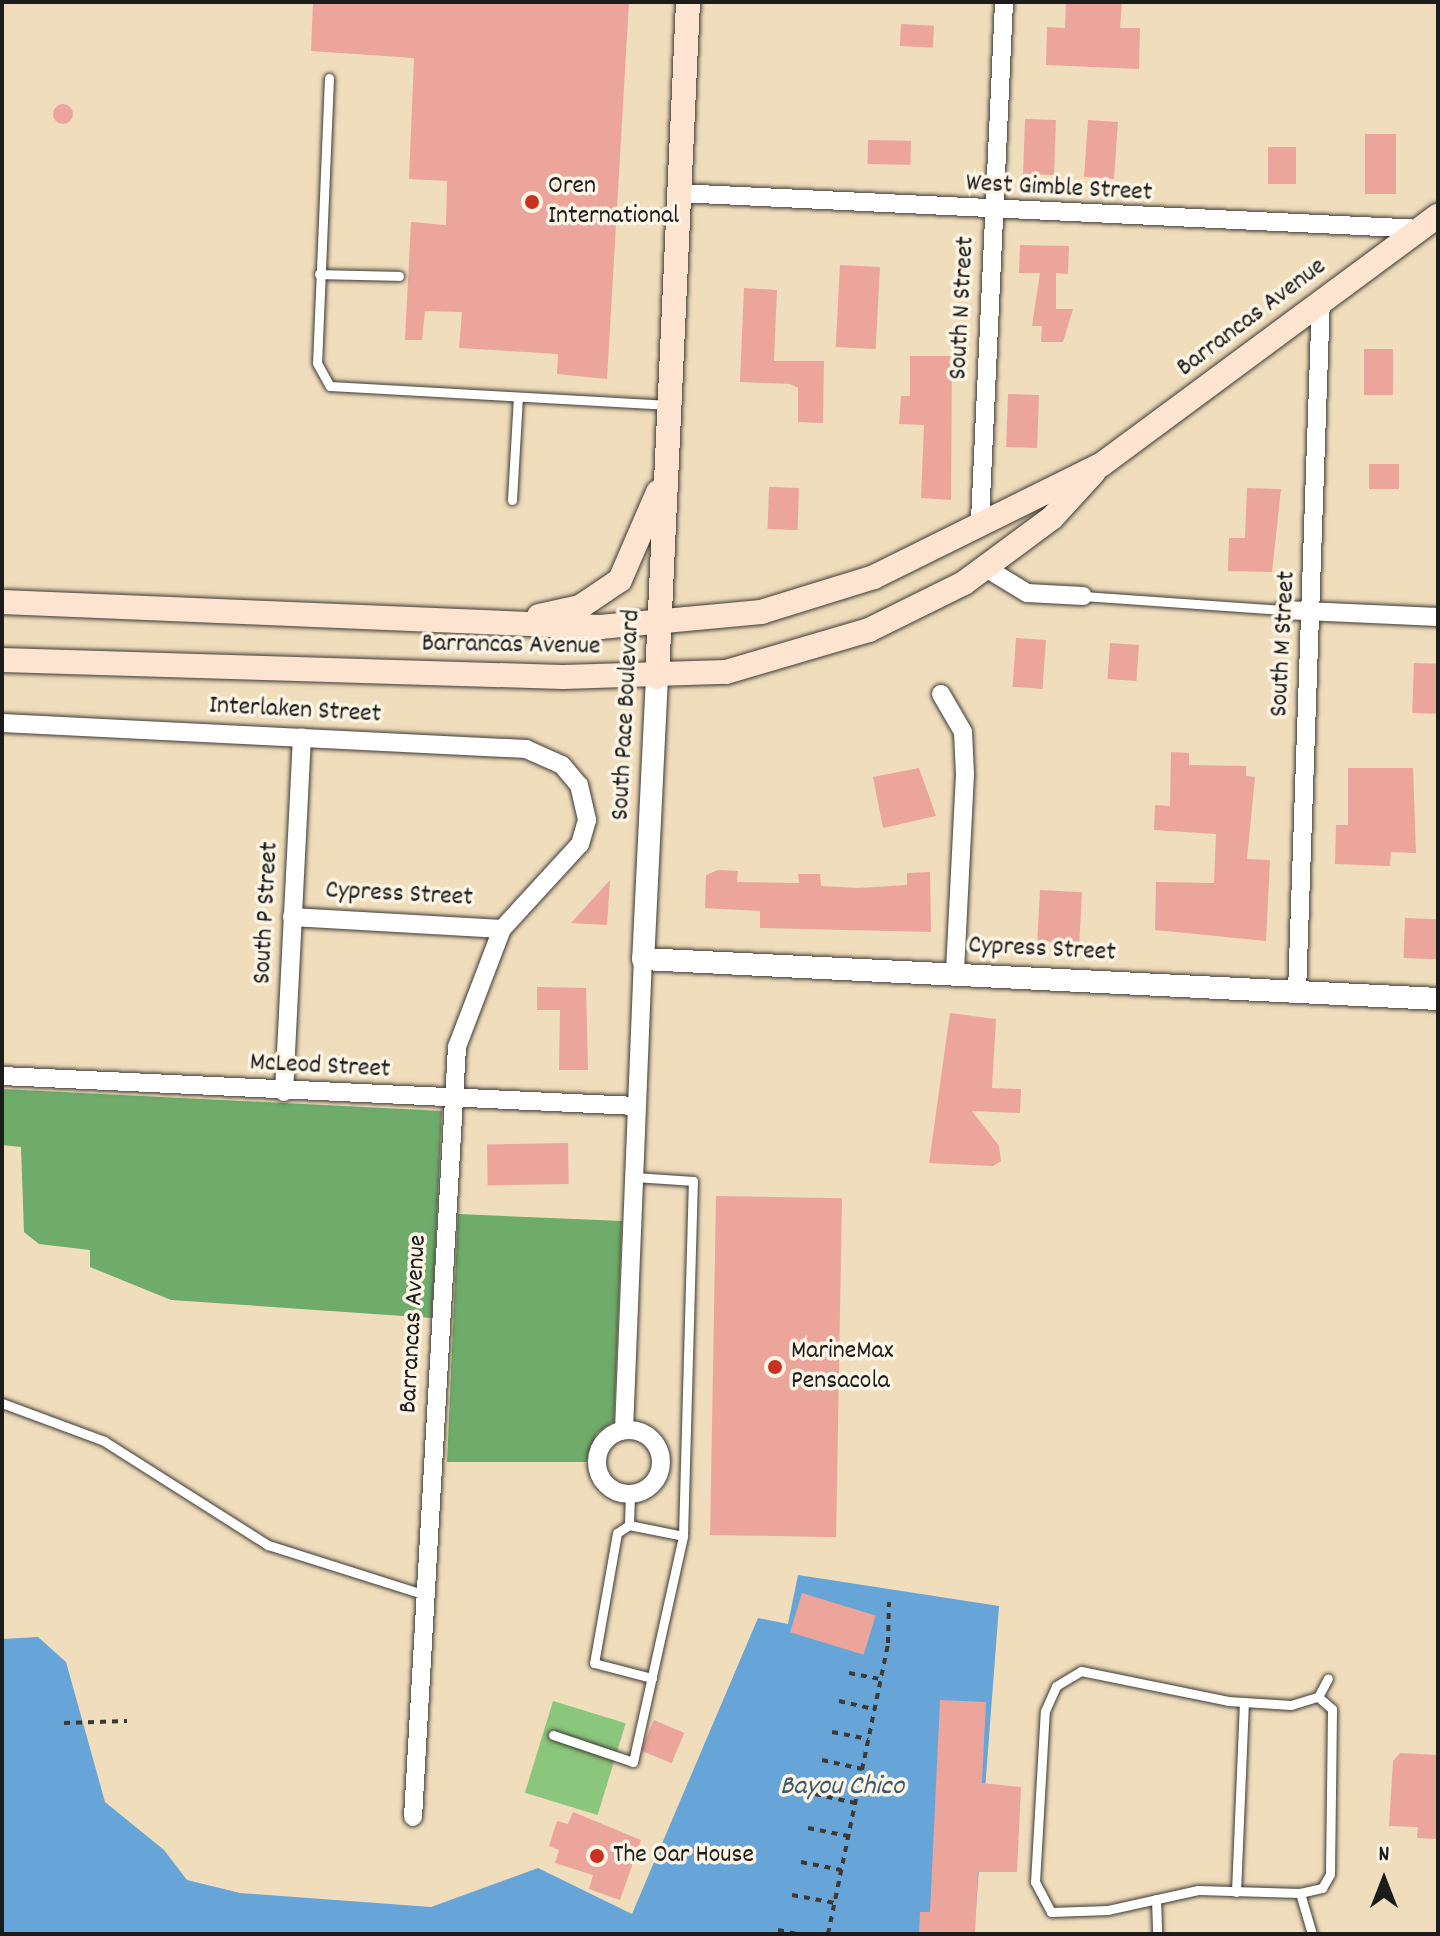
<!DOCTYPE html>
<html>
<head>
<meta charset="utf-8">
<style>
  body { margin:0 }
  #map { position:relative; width:1440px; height:1936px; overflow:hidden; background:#f0ddbc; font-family:Dekko,sans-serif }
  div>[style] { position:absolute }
  .green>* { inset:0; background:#8ac67b; transform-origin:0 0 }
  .forest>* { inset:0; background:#6fab6b }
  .water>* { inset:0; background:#67a4d8 }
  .building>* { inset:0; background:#eba59b; transform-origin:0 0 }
  .round { border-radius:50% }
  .path>* { height:4px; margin-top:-2px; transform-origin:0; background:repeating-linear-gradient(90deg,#3c3934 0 6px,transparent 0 12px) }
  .roads { filter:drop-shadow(0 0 2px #3c3934) drop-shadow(0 0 2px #3c3934) }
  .service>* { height:9px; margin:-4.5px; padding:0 4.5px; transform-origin:4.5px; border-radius:4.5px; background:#fff }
  .minor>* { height:18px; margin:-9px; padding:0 9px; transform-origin:9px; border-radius:9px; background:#fff }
  .minor>.ring { margin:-9px; padding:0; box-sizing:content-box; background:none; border:18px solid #fff; border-radius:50% }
  .tertiary>* { height:22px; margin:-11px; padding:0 11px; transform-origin:11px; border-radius:11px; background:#fff }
  .secondary>* { height:24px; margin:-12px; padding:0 12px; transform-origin:12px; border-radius:12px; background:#fde4d1 }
  .dots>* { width:22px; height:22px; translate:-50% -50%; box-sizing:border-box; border:4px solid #fcf5e5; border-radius:50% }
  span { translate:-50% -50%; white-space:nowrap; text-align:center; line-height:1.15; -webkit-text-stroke:7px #fcf5e5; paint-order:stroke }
  .poi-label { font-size:26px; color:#1c1c1c }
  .left { translate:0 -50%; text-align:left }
  .street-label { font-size:26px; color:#1c1c1c }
  .water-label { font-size:28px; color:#3e5971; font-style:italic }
  .frame { position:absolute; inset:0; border:4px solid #1c1c1c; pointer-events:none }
  .north { position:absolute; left:1344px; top:1840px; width:80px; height:80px; -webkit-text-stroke:6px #fcf5e5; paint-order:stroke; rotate:0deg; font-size:22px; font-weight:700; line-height:32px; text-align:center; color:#1c1c1c }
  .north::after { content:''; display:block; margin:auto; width:28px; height:36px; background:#1c1c1c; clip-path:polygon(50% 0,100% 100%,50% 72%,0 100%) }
</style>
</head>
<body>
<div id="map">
  <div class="green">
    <i style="left:553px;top:1701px;width:76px;height:96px;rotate:17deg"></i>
  </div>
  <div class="forest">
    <i style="clip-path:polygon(2px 1089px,442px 1111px,432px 1318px,171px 1300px,90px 1267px,90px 1250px,39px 1244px,24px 1232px,21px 1147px,2px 1145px)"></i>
    <i style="clip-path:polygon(458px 1214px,622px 1221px,614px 1421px,597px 1433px,586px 1462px,447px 1462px)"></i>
  </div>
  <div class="water">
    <i style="clip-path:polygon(798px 1575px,999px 1606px,974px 1934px,2px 1934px,2px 1639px,38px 1637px,66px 1662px,105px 1802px,164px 1850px,187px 1880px,240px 1893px,431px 1907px,538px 1868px,632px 1914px,758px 1618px,788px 1624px)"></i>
  </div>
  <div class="building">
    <i style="clip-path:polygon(313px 2px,629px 2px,607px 379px,557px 374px,558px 354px,459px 348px,462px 312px,425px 311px,422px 340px,405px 340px,411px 222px,446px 225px,447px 181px,409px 179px,414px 58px,311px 51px)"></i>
    <i style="clip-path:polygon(1066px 2px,1122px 2px,1120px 28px,1140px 28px,1139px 69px,1046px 65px,1047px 27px,1065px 28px)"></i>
    <i style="left:901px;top:24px;width:33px;height:22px;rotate:3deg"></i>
    <i class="round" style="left:53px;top:104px;width:20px;height:20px"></i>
    <i style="left:1025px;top:119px;width:31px;height:55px;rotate:2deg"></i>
    <i style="left:1088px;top:120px;width:30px;height:57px;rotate:4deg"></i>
    <i style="left:1365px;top:134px;width:31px;height:60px"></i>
    <i style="left:868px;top:140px;width:43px;height:24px;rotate:1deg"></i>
    <i style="left:1268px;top:147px;width:28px;height:37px"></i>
    <i style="clip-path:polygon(1020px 245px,1069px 246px,1068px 274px,1056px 273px,1056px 309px,1073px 309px,1063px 342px,1041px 342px,1042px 326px,1032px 326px,1040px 273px,1019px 273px)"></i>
    <i style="left:840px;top:265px;width:40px;height:82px;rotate:3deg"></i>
    <i style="clip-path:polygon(744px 288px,777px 290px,774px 361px,824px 361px,823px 423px,798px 422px,798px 388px,790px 384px,740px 382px)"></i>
    <i style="left:1364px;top:349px;width:29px;height:46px"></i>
    <i style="clip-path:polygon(910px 356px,952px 356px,951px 500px,921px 498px,924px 425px,899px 424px,901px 396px,910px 396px)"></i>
    <i style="left:1008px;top:394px;width:31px;height:53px;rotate:2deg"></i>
    <i style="left:1369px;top:464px;width:30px;height:25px"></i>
    <i style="left:769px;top:487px;width:30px;height:42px;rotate:2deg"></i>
    <i style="clip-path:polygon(1247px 488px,1281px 489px,1272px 572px,1228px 571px,1229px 538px,1245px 538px)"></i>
    <i style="left:1016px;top:638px;width:30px;height:49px;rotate:4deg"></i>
    <i style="left:1110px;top:643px;width:29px;height:36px;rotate:4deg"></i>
    <i style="left:1414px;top:663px;width:24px;height:50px;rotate:2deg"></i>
    <i style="clip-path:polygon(1171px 752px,1189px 753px,1189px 765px,1246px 766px,1246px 776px,1255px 777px,1247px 859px,1270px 860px,1266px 941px,1155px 930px,1156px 882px,1214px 883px,1216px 834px,1154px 830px,1155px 805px,1170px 806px)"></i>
    <i style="clip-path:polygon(919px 768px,936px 816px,883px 828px,873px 777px)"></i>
    <i style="clip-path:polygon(1348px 768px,1413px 768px,1416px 853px,1391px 852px,1390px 866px,1335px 864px,1336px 825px,1348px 825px)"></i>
    <i style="clip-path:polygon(718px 870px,738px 871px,737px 882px,799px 883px,798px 874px,820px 874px,821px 886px,858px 888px,907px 885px,907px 873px,930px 872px,931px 932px,760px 928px,760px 911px,705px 908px,706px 875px)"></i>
    <i style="clip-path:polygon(610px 880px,607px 925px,571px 923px)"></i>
    <i style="left:1040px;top:890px;width:42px;height:51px;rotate:3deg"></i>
    <i style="left:1405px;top:918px;width:33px;height:40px;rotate:2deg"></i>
    <i style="clip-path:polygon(537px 987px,586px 988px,588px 1070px,559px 1070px,560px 1010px,537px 1010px)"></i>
    <i style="clip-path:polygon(950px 1013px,996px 1019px,992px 1088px,1021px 1089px,1020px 1113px,972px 1111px,999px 1146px,1001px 1161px,993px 1166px,929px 1163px)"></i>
    <i style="left:568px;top:1143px;width:41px;height:81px;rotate:89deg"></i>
    <i style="left:716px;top:1196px;width:126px;height:339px;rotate:1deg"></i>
    <i style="left:802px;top:1593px;width:77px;height:41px;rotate:17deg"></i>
    <i style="clip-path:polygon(940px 1700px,986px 1702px,982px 1783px,1021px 1787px,1017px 1872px,978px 1872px,975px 1934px,919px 1934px,920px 1912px,930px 1912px)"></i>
    <i style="left:654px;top:1720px;width:33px;height:33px;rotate:23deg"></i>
    <i style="clip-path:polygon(1400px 1753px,1438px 1755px,1438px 1839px,1417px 1838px,1418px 1827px,1389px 1826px,1393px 1761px)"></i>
    <i style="clip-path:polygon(573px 1812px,641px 1840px,620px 1900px,589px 1889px,593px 1875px,555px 1863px,559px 1850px,549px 1846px,557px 1821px,568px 1824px)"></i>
  </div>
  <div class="path">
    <i style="left:849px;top:1673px;width:32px;rotate:11deg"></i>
    <i style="left:839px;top:1701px;width:36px;rotate:13deg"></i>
    <i style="left:64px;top:1723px;width:63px;rotate:-1.8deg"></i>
    <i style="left:832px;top:1732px;width:37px;rotate:11deg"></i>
    <i style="left:822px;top:1760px;width:41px;rotate:12.7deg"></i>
    <i style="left:815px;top:1794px;width:41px;rotate:12.7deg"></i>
    <i style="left:808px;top:1828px;width:41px;rotate:11.3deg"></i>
    <i style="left:801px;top:1862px;width:41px;rotate:11.3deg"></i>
    <i style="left:792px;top:1895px;width:44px;rotate:10.5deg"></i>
    <i style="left:778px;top:1930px;width:19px;rotate:12deg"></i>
    <i style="left:828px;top:1934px;width:297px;rotate:-78.3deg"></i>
    <i style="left:888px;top:1643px;width:41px;rotate:-88.6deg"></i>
  </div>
  <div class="roads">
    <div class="service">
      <i style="left:329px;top:78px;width:285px;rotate:92.4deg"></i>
      <i style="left:317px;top:363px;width:26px;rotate:61deg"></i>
      <i style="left:330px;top:386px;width:340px;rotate:3.2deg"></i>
      <i style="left:319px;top:274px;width:80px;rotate:1.4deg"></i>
      <i style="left:512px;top:500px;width:103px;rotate:-86.7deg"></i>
      <i style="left:1083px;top:596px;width:200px;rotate:4deg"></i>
      <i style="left:2px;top:1403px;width:109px;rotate:20.4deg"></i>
      <i style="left:104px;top:1441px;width:194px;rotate:32.4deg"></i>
      <i style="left:268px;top:1545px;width:166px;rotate:17.6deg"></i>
      <i style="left:630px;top:1495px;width:30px;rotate:92deg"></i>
      <i style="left:629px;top:1525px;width:55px;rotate:11.5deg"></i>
      <i style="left:683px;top:1536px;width:355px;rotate:-88.4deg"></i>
      <i style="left:693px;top:1181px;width:58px;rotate:-176.1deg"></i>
      <i style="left:629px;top:1525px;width:14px;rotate:146deg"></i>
      <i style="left:617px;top:1533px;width:132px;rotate:100deg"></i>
      <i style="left:594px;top:1663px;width:60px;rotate:14.5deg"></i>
      <i style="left:553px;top:1735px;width:84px;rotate:18.6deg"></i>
      <i style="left:633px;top:1762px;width:231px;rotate:-77.5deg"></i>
      <i style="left:1236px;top:1892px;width:190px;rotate:-87.6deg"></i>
      <i style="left:1300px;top:1893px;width:23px;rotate:-13deg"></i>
      <i style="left:1322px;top:1888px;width:16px;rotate:-60deg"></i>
      <i style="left:1330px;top:1874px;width:165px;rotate:-89.3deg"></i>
      <i style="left:1332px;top:1709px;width:18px;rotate:-139deg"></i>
      <i style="left:1156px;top:1899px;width:35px;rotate:88deg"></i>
      <i style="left:1312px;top:1934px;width:43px;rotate:-106.3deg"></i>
      <i style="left:1300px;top:1893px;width:102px;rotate:-178.3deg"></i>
      <i style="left:1198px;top:1890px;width:92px;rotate:167.5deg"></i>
      <i style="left:1108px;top:1910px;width:57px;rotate:178deg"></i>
      <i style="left:1051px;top:1912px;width:34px;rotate:-118deg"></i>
      <i style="left:1035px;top:1882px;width:171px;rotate:-86.7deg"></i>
      <i style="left:1045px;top:1711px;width:27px;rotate:-66deg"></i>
      <i style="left:1056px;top:1686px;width:29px;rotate:-31deg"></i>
      <i style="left:1081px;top:1671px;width:150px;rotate:11.5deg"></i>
      <i style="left:1228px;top:1701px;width:63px;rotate:3.6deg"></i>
      <i style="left:1291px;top:1705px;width:28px;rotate:-17deg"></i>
      <i style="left:1318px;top:1697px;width:21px;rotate:-62deg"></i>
    </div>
    <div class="minor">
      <i style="left:678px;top:193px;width:746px;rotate:2.77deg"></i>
      <i style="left:980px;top:521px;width:520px;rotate:-87.35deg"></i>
      <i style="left:986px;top:568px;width:48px;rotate:31.4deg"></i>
      <i style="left:1027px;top:593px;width:56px;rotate:3.1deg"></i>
      <i style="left:1283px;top:610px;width:155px;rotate:2.6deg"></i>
      <i style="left:941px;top:694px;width:44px;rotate:59.9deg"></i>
      <i style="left:963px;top:732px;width:42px;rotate:87.3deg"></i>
      <i style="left:965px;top:774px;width:199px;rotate:92.9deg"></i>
      <i style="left:2px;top:723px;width:525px;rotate:2.84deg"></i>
      <i style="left:526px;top:749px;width:39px;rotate:24deg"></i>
      <i style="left:562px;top:765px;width:26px;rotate:50deg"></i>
      <i style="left:579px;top:785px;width:36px;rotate:77deg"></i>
      <i style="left:587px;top:820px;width:25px;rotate:106deg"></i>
      <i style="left:580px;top:844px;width:115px;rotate:132.5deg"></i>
      <i style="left:502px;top:929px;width:126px;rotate:110.9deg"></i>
      <i style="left:457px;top:1047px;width:771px;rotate:93.27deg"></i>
      <i style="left:292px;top:917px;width:210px;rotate:3.3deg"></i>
      <i style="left:1297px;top:992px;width:693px;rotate:-88.02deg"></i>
      <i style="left:2px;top:1076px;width:635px;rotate:2.71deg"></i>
      <i style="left:284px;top:1092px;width:355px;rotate:-87.1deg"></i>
      <i class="ring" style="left:597px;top:1430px;width:46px;height:46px"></i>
      <i style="left:624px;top:1430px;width:471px;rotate:-87.7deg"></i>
    </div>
    <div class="tertiary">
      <i style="left:657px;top:677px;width:282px;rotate:92.8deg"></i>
      <i style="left:643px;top:959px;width:796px;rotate:2.88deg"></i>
    </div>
    <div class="secondary">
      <i style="left:2px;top:602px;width:599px;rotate:2.39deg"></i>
      <i style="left:600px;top:627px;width:162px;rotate:-5.3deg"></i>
      <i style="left:761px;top:612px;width:118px;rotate:-17.2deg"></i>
      <i style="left:874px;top:577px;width:253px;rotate:-26.3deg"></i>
      <i style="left:1101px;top:465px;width:419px;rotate:-36.5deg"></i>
      <i style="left:539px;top:616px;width:42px;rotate:-12.4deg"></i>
      <i style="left:580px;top:607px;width:48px;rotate:-34deg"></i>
      <i style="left:620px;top:580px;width:96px;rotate:-66.6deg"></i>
      <i style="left:2px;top:660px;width:561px;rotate:1.74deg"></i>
      <i style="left:563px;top:677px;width:163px;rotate:-1.8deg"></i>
      <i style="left:726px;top:672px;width:149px;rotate:-16.4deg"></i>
      <i style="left:869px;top:630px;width:106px;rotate:-26.3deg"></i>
      <i style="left:964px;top:583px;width:109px;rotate:-36.5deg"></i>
      <i style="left:1052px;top:518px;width:62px;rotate:-47.6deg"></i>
      <i style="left:657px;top:677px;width:676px;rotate:-87.37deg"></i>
    </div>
  </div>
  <div class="dots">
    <i style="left:532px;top:202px;background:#c8321e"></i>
    <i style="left:775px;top:1367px;background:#c8321e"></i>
    <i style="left:597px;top:1856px;background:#c8321e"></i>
  </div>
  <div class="poi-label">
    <span class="left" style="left:548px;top:202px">Oren<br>International</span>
    <span class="left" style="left:791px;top:1367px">MarineMax<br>Pensacola</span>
    <span class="left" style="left:613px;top:1856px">The Oar House</span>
  </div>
  <div class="street-label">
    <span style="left:1059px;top:189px;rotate:3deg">West Gimble Street</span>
    <span style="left:963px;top:308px;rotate:-87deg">South N Street</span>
    <span style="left:1252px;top:318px;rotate:-37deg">Barrancas Avenue</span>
    <span style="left:1284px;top:644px;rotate:-87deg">South M Street</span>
    <span style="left:511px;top:646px;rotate:1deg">Barrancas Avenue</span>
    <span style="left:295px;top:711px;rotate:3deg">Interlaken Street</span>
    <span style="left:627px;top:715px;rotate:-87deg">South Pace Boulevard</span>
    <span style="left:399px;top:895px;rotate:3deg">Cypress Street</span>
    <span style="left:267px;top:913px;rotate:-87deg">South P Street</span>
    <span style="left:1042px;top:950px;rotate:3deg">Cypress Street</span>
    <span style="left:320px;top:1067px;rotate:3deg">McLeod Street</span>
    <span style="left:414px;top:1324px;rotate:-87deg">Barrancas Avenue</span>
  </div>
  <div class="water-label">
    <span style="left:842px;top:1788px">Bayou Chico</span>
  </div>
  <div class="frame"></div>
  <div class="north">N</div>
</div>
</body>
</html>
